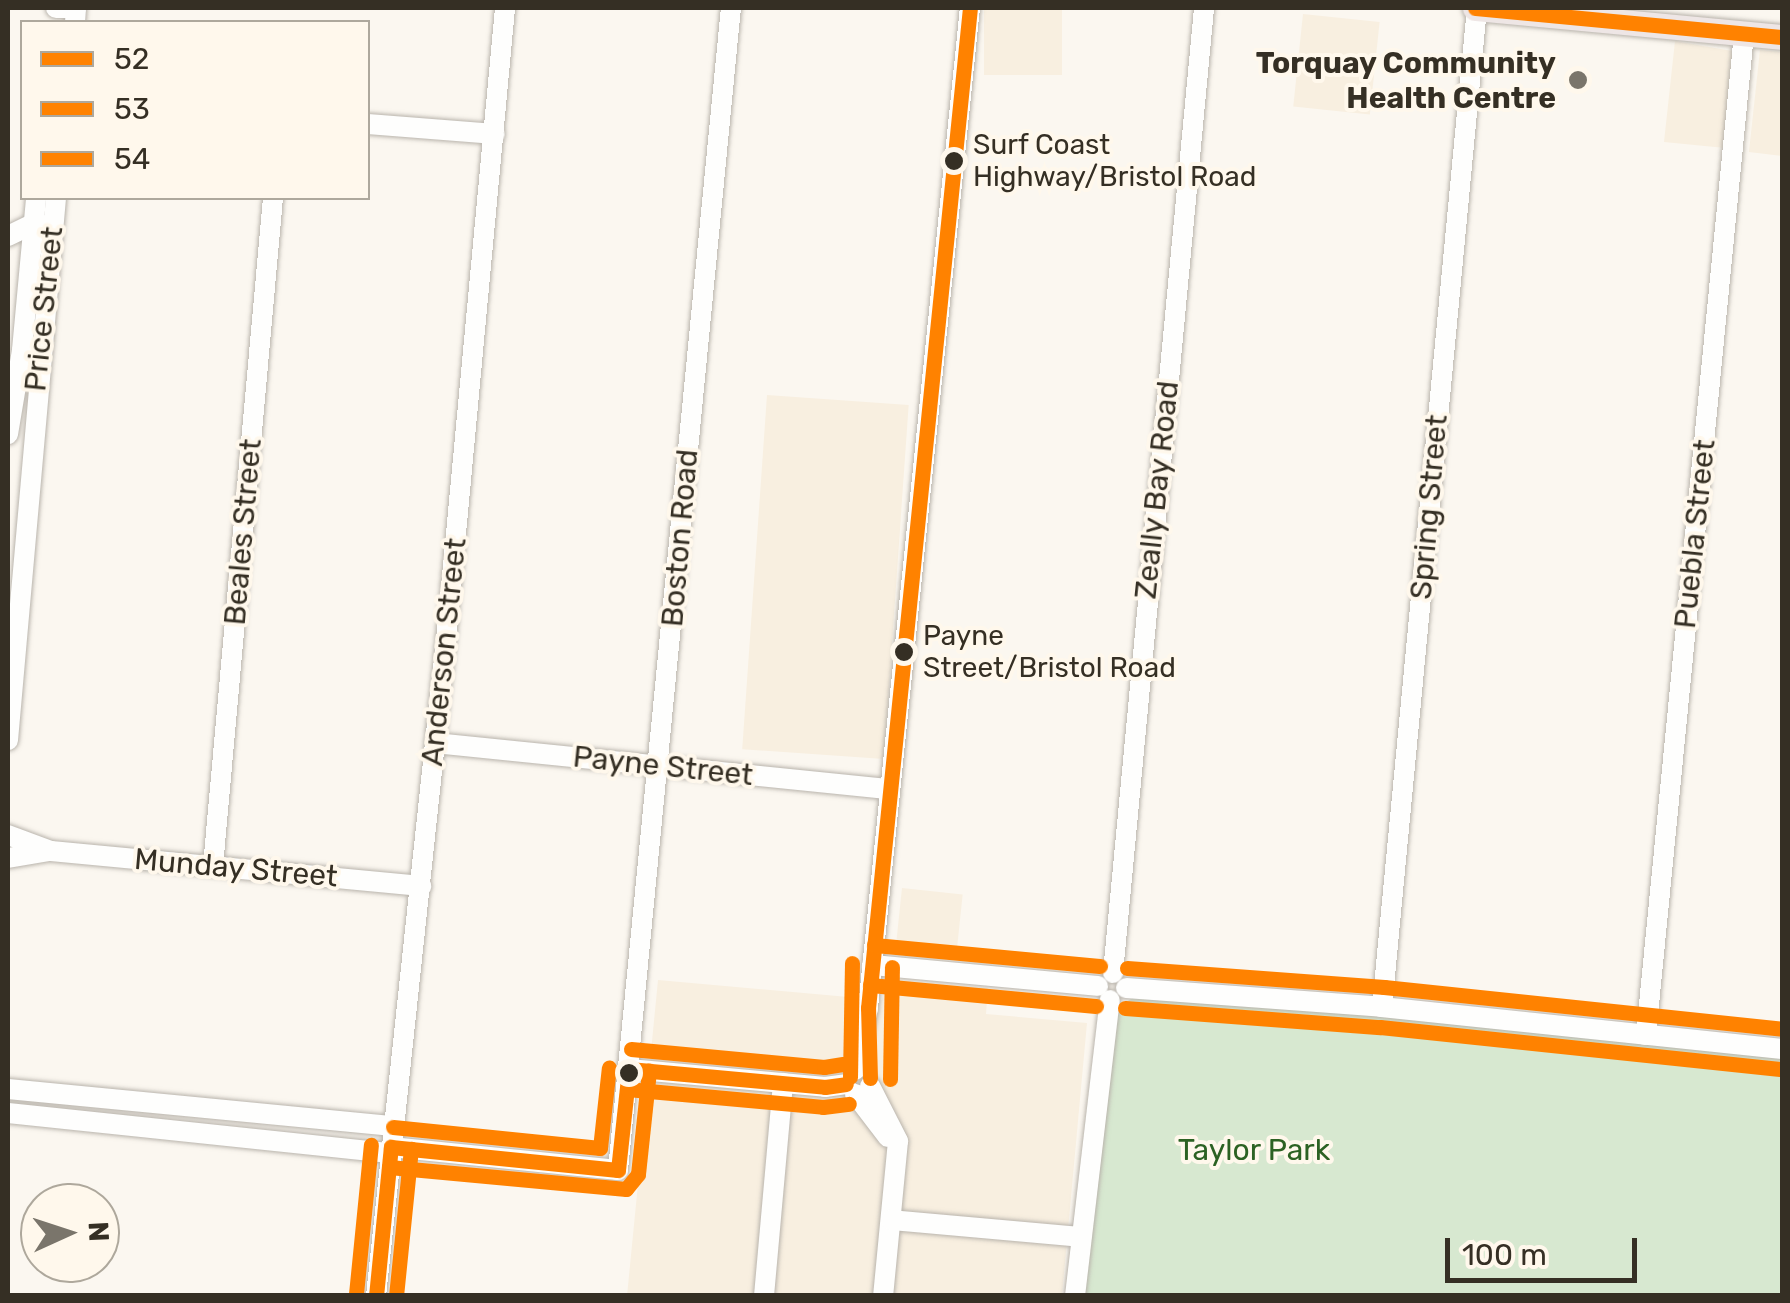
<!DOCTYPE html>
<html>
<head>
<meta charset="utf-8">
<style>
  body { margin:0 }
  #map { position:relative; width:1790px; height:1303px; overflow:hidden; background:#fbf7f0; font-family:Rubik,sans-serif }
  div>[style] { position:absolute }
  .built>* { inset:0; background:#f8efe0; transform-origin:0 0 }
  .green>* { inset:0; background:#d7e8d0 }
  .roads { filter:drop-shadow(0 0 2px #b9b4ac) drop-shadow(0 0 2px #b9b4ac) }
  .minor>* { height:20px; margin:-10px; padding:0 10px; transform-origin:10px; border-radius:10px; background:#fefefd }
  .major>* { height:25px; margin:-12.5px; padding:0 12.5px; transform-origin:12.5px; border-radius:12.5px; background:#eee6e5 }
  .bus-1>* { height:15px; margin:-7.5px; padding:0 7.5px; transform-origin:7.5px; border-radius:7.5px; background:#ff8200 }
  .bus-2>* { height:15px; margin:-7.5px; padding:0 7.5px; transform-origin:7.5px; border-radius:7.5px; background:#ff8200 }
  .bus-3>* { height:15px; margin:-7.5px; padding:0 7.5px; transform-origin:7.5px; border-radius:7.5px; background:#ff8200 }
  .dots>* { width:28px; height:28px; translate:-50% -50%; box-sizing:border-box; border:5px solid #fff8ec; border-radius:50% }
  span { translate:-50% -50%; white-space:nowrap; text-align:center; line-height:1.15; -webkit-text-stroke:8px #fff8ec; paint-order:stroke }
  .bus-label { font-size:28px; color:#352f24 }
  .left { translate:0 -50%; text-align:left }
  .poi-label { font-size:30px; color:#352f24; font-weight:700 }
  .right { translate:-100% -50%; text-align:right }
  .street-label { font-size:30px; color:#352f24 }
  .park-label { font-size:30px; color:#2c6223 }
  .frame { position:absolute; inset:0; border:10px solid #352f24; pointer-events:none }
  .legend { position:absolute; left:20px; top:20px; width:350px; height:180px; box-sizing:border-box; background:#fff8ec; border:2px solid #aea89c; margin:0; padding:12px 18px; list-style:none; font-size:30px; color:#352f24 }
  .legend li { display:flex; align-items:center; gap:20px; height:50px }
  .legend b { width:50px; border:2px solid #aea89c }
  .north { position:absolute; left:20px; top:1183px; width:100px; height:100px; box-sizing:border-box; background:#fff8ec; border:2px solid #aea89c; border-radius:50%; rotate:87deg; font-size:28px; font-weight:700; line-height:40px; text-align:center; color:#352f24 }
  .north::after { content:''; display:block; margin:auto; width:35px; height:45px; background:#7a756b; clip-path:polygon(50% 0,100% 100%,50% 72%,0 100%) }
  .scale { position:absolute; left:1445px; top:1238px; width:192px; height:45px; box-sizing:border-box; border:5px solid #352f24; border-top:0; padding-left:12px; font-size:30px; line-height:35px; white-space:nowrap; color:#352f24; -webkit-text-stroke:8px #fff8ec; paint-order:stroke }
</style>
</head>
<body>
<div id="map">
  <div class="built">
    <i style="left:984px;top:8px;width:78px;height:67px"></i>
    <i style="left:1303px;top:14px;width:77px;height:93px;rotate:6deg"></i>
    <i style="clip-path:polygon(1675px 41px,1732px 51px,1735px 62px,1725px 148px,1664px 142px)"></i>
    <i style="clip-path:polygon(1760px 50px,1782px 52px,1782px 156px,1749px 152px)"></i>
    <i style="left:767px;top:395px;width:142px;height:355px;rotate:4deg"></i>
    <i style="left:902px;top:888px;width:61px;height:64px;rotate:6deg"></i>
    <i style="clip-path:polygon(885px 979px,988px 988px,986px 1014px,1087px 1023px,1062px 1295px,627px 1296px,658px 980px,882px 1000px)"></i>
  </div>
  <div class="green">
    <i style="clip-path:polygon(1158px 994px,1782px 1058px,1782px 1295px,1085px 1296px,1113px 1019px,1121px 1005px,1136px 996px)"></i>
  </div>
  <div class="roads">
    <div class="minor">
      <i style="left:56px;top:8px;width:20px"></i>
      <i style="left:76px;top:8px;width:14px;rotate:94deg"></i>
      <i style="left:368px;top:124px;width:127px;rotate:4.5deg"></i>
      <i style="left:8px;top:236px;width:28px;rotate:-26deg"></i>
      <i style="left:33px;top:224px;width:10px;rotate:6deg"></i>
      <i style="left:8px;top:434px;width:85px;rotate:-80.5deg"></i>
      <i style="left:22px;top:350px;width:153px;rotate:-84.7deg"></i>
      <i style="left:8px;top:740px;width:544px;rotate:-84.94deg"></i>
      <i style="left:435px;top:743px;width:457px;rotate:5.8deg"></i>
      <i style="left:8px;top:835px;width:46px;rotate:20.4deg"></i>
      <i style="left:51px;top:851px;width:372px;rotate:5.4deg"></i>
      <i style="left:8px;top:858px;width:42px;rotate:-9.7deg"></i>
      <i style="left:213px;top:866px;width:671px;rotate:-84.87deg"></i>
      <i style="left:872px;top:965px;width:227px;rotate:5.3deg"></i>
      <i style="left:1113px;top:973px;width:969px;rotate:-84.61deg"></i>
      <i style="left:1126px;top:988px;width:257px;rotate:4.2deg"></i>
      <i style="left:1382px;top:1007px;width:402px;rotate:6deg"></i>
      <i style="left:1382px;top:1007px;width:1004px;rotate:-84.57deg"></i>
      <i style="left:1646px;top:1035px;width:1007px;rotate:-84.41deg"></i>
      <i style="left:629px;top:1069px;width:197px;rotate:5.2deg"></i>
      <i style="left:825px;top:1087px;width:21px;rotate:-8deg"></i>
      <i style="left:855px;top:1070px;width:63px;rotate:-78.2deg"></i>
      <i style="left:868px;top:1008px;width:1005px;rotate:-84.18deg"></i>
      <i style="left:870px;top:1086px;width:62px;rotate:63deg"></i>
      <i style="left:898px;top:1141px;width:156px;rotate:95.5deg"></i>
      <i style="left:8px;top:1089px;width:387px;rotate:5.5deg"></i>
      <i style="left:855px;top:1094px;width:54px;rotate:52.5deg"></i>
      <i style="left:8px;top:1113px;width:384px;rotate:6deg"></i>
      <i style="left:391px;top:1147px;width:228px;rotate:5.8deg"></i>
      <i style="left:618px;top:1170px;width:1167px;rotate:-84.45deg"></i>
      <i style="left:891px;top:1220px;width:191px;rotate:5.1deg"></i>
      <i style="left:376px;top:1296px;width:670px;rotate:-83.91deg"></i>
      <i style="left:447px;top:630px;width:625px;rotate:-84.67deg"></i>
      <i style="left:764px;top:1296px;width:214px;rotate:-84.9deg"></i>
      <i style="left:1075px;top:1296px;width:298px;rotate:-83.3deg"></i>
    </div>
    <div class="major">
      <i style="left:1475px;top:8px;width:308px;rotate:5.4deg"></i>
    </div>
  </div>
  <div class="bus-1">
    <i style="left:1475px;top:8px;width:308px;rotate:5.4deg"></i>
    <i style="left:629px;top:1069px;width:197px;rotate:5.2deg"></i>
    <i style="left:825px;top:1087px;width:21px;rotate:-8deg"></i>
    <i style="left:870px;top:1078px;width:70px;rotate:-91.6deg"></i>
    <i style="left:868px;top:1008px;width:1005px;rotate:-84.18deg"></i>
    <i style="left:391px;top:1147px;width:228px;rotate:5.8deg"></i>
    <i style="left:618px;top:1170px;width:102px;rotate:-83.8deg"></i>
    <i style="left:376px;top:1296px;width:150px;rotate:-84.3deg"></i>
  </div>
  <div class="bus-2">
    <i style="left:870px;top:985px;width:227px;rotate:5.3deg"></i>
    <i style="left:1125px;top:1008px;width:256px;rotate:4.3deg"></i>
    <i style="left:1380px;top:1027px;width:402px;rotate:6deg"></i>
    <i style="left:890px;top:1079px;width:112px;rotate:-89deg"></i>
    <i style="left:627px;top:1089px;width:197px;rotate:5.2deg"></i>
    <i style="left:823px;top:1107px;width:26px;rotate:-7deg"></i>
    <i style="left:389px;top:1167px;width:238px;rotate:5.3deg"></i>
    <i style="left:626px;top:1189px;width:19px;rotate:-51deg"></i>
    <i style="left:638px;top:1174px;width:104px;rotate:-83.9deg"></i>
    <i style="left:396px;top:1296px;width:148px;rotate:-84.2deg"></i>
  </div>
  <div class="bus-3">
    <i style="left:874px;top:945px;width:227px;rotate:5.3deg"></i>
    <i style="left:1127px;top:968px;width:258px;rotate:4.2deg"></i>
    <i style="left:1384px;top:987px;width:400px;rotate:6deg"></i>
    <i style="left:631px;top:1049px;width:194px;rotate:5.3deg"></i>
    <i style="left:824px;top:1067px;width:19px;rotate:-9deg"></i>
    <i style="left:850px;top:1077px;width:114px;rotate:-89deg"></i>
    <i style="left:393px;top:1127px;width:208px;rotate:5.8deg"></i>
    <i style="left:600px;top:1148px;width:81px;rotate:-83.7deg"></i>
    <i style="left:356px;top:1294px;width:150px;rotate:-84.3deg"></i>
  </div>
  <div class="dots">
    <i style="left:1578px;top:80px;background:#7a756b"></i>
    <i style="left:954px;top:161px;background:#352f24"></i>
    <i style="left:904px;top:652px;background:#352f24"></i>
    <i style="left:629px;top:1073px;background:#352f24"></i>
  </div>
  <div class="bus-label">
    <span class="left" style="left:973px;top:161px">Surf Coast<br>Highway/Bristol Road</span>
    <span class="left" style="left:923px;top:652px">Payne<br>Street/Bristol Road</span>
  </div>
  <div class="poi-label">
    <span class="right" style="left:1556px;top:80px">Torquay Community<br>Health Centre</span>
  </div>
  <div class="street-label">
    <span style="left:44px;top:309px;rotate:-84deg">Price Street</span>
    <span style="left:1157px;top:490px;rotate:-84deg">Zeally Bay Road</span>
    <span style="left:1429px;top:507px;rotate:-85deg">Spring Street</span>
    <span style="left:243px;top:532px;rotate:-85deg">Beales Street</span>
    <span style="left:1695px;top:534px;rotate:-84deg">Puebla Street</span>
    <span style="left:680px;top:538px;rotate:-85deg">Boston Road</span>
    <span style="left:444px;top:652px;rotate:-84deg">Anderson Street</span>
    <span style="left:663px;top:766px;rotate:6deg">Payne Street</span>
    <span style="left:236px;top:868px;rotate:5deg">Munday Street</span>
  </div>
  <div class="park-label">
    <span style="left:1254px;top:1150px">Taylor Park</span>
  </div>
  <div class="frame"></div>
  <ul class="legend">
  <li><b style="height:12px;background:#ff8200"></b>52</li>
  <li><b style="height:12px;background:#ff8200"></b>53</li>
  <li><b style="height:12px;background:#ff8200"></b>54</li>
  </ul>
  <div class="north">N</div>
  <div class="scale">100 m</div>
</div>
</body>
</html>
